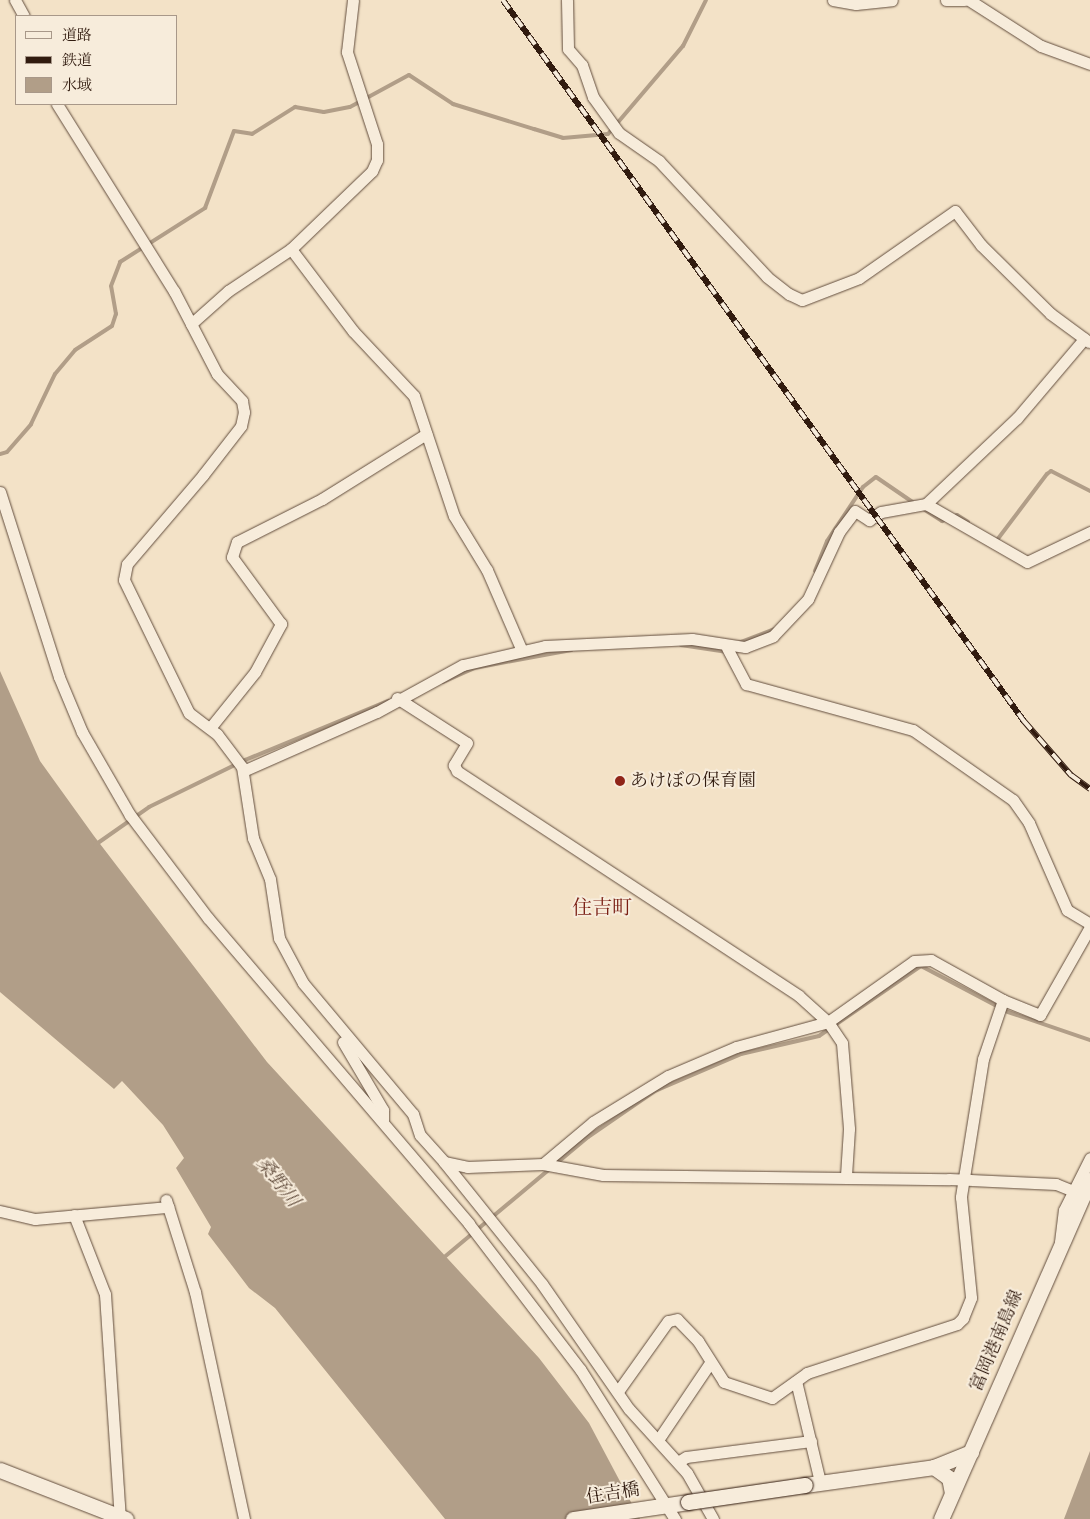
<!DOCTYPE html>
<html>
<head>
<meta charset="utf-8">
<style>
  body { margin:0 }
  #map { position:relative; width:1090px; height:1519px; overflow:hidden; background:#f3e2c7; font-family:"Old Standard TT","Noto Serif JP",serif }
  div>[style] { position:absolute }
  .water>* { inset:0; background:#b19e88 }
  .stream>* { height:4px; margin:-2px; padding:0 2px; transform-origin:2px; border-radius:2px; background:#b19e88 }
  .roads { filter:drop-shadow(0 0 1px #624d3d) drop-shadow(0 0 1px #624d3d) }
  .street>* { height:11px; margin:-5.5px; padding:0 5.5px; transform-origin:5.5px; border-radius:5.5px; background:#f7ecdb }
  .secondary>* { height:15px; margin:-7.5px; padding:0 7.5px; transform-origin:7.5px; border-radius:7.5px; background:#f7ecdb }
  .rail>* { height:5.5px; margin-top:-2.75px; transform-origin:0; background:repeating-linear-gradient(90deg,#f7ecdb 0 11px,#311b0f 0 22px); box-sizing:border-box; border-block:1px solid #311b0f }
  .bridges { filter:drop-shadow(0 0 1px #311b0f) drop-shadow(0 0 1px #311b0f) }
  .secondary-bridge>* { height:15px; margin:-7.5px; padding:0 7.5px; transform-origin:7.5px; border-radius:7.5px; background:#f7ecdb }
  .dots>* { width:14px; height:14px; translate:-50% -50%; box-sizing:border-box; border:2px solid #f7ecdb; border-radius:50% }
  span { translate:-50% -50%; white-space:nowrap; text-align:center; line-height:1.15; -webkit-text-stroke:4px #f7ecdb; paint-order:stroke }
  .poi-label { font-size:18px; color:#311b0f }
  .left { translate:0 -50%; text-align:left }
  .street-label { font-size:18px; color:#311b0f }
  .water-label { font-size:19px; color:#644f3f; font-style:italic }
  .quarter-label { font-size:20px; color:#7a1f14 }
  .legend { position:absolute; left:15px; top:15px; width:162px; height:90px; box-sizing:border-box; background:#f7ecdb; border:1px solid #a89889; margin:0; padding:6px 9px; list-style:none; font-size:15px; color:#311b0f }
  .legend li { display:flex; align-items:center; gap:10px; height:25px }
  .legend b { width:25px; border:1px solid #a89889 }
</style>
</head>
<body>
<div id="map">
  <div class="water">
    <i style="clip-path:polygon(0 671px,40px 761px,94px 836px,267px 1062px,539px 1358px,589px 1423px,640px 1519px,445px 1519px,275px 1308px,249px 1288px,208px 1234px,211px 1227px,176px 1168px,184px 1158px,163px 1125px,122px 1081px,114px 1089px,0 992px)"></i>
    <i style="clip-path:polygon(1090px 1451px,1090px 1519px,1064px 1519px)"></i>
  </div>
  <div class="stream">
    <i style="left:0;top:454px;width:7px;rotate:-16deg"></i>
    <i style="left:7px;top:452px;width:37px;rotate:-49deg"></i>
    <i style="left:31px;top:424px;width:55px;rotate:-64.4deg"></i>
    <i style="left:55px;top:374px;width:31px;rotate:-50deg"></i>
    <i style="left:75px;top:350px;width:44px;rotate:-33deg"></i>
    <i style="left:112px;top:326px;width:13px;rotate:-72deg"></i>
    <i style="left:116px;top:314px;width:28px;rotate:-100deg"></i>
    <i style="left:111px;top:286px;width:26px;rotate:-69deg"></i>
    <i style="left:120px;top:262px;width:101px;rotate:-32.4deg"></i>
    <i style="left:205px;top:208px;width:82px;rotate:-69.4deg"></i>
    <i style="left:234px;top:131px;width:18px;rotate:9deg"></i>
    <i style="left:252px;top:134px;width:51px;rotate:-32.1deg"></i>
    <i style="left:295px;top:107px;width:29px;rotate:10deg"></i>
    <i style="left:324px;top:112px;width:26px;rotate:-11deg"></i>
    <i style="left:350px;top:107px;width:67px;rotate:-28.5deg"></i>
    <i style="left:409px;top:75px;width:53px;rotate:33.4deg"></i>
    <i style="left:453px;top:104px;width:85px;rotate:17.2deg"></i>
    <i style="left:534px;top:129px;width:30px;rotate:17deg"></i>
    <i style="left:563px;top:138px;width:45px;rotate:-5.1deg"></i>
    <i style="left:608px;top:134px;width:116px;rotate:-49.6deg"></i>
    <i style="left:683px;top:46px;width:51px;rotate:-63.4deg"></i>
    <i style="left:922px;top:508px;width:24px;rotate:33deg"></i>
    <i style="left:942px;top:521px;width:16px;rotate:-22deg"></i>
    <i style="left:957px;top:515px;width:13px;rotate:32deg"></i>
    <i style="left:997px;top:540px;width:83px;rotate:-52.9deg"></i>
    <i style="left:1047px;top:474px;width:5px;rotate:-37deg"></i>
    <i style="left:1051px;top:471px;width:44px;rotate:27.1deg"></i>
    <i style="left:815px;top:571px;width:32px;rotate:-68deg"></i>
    <i style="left:827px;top:541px;width:65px;rotate:-56.3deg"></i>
    <i style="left:863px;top:487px;width:16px;rotate:-38deg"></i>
    <i style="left:876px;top:477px;width:46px;rotate:34.4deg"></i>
    <i style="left:738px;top:643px;width:39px;rotate:-21deg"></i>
    <i style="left:681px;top:645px;width:47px;rotate:8.7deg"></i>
    <i style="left:443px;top:682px;width:34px;rotate:-24deg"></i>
    <i style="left:474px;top:668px;width:99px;rotate:-10.5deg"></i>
    <i style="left:95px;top:845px;width:66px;rotate:-35.1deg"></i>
    <i style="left:149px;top:807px;width:107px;rotate:-26.1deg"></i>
    <i style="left:245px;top:760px;width:155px;rotate:-22.4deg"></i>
    <i style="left:442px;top:1259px;width:190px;rotate:-39.9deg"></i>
    <i style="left:588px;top:1137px;width:81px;rotate:-34.5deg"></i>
    <i style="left:655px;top:1091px;width:94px;rotate:-23.3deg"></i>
    <i style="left:741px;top:1054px;width:80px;rotate:-13deg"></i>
    <i style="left:819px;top:1036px;width:124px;rotate:-34.5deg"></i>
    <i style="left:921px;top:966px;width:98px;rotate:27.9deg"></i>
    <i style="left:1008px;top:1012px;width:87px;rotate:18.9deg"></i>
  </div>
  <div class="roads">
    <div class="street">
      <i style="left:15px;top:0;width:18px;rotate:61deg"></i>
      <i style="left:567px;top:0;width:49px;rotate:88.8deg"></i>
      <i style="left:568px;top:49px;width:21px;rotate:49deg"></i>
      <i style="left:582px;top:65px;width:34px;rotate:71deg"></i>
      <i style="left:593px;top:97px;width:44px;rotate:54.2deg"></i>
      <i style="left:619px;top:133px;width:49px;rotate:35deg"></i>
      <i style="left:659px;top:161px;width:158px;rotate:47deg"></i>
      <i style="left:767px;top:277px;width:28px;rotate:38deg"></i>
      <i style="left:789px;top:294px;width:14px;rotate:25deg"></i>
      <i style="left:802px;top:300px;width:61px;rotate:-21.1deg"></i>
      <i style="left:859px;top:278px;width:117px;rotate:-34.9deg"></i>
      <i style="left:955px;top:211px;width:43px;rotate:52.6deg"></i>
      <i style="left:981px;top:245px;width:98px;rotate:44.6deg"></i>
      <i style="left:1051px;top:314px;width:47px;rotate:36.4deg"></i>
      <i style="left:833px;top:0;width:23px;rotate:10deg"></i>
      <i style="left:856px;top:4px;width:36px;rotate:-6deg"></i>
      <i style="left:946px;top:0;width:18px"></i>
      <i style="left:969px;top:0;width:85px;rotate:32.6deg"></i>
      <i style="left:1041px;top:46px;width:52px;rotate:20.2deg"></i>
      <i style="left:57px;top:104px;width:221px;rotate:58deg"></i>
      <i style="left:174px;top:291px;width:93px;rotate:62.6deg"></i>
      <i style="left:217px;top:374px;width:37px;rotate:47deg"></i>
      <i style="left:242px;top:401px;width:11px;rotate:80deg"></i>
      <i style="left:244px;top:412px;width:14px;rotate:102deg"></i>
      <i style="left:241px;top:426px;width:62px;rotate:127.8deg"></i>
      <i style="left:203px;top:475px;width:117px;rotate:130.5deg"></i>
      <i style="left:127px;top:564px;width:16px;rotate:101deg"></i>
      <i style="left:124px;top:580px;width:148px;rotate:64deg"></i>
      <i style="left:189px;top:713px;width:35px;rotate:37deg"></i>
      <i style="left:217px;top:734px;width:41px;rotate:52.9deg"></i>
      <i style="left:242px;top:767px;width:72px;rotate:81.2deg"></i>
      <i style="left:253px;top:838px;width:44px;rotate:67.5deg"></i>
      <i style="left:270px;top:879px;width:60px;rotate:81.3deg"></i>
      <i style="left:279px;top:938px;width:51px;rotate:61.9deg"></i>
      <i style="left:303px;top:983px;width:171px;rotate:50deg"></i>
      <i style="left:413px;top:1114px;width:22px;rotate:72deg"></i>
      <i style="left:420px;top:1135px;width:36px;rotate:48deg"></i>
      <i style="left:444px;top:1162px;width:24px;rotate:12deg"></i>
      <i style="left:467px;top:1167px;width:76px;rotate:-2.3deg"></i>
      <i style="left:543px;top:1164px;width:61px;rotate:10.4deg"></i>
      <i style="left:603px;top:1175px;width:346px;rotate:0.7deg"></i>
      <i style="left:949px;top:1179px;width:107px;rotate:2.7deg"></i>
      <i style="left:1056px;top:1184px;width:16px;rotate:22deg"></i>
      <i style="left:291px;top:249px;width:103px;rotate:52.9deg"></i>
      <i style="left:353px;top:331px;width:89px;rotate:46.8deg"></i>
      <i style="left:414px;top:396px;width:126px;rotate:71.6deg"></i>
      <i style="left:454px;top:516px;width:63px;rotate:58.6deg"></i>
      <i style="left:487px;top:570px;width:88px;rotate:66.6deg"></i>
      <i style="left:191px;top:324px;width:50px;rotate:-41.7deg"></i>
      <i style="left:228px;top:291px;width:76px;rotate:-33.7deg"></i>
      <i style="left:291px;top:249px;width:112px;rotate:-43.9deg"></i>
      <i style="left:372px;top:171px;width:12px;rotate:-66deg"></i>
      <i style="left:377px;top:160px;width:16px;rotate:-90deg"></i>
      <i style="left:377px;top:144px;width:97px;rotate:-108.1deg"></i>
      <i style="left:347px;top:52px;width:52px;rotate:-83.4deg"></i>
      <i style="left:0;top:492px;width:194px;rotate:72.3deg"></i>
      <i style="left:59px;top:677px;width:60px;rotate:67.3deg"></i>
      <i style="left:82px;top:732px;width:96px;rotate:60deg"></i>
      <i style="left:130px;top:815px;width:129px;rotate:52.9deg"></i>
      <i style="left:208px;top:918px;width:402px;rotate:49.5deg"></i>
      <i style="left:469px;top:1224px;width:183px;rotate:52.6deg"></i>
      <i style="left:580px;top:1369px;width:178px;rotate:57.7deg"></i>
      <i style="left:926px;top:504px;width:116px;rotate:29.9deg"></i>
      <i style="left:1027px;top:562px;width:70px;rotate:-25.5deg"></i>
      <i style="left:727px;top:648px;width:41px;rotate:62.2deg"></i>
      <i style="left:746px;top:684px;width:173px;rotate:15.4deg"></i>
      <i style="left:913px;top:730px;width:122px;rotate:35deg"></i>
      <i style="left:1013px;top:800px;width:28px;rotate:55deg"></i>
      <i style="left:1029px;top:823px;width:95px;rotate:66.4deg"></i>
      <i style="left:1067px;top:910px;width:27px;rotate:31deg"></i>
      <i style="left:397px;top:698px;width:83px;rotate:32.7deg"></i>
      <i style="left:467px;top:743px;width:26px;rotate:121deg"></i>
      <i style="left:454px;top:765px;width:7px;rotate:63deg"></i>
      <i style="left:457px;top:771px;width:409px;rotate:33.3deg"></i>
      <i style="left:799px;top:996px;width:39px;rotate:42deg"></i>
      <i style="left:828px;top:1022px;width:25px;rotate:56deg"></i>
      <i style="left:842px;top:1043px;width:86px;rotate:85.3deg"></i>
      <i style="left:849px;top:1129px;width:46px;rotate:93.7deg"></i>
      <i style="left:210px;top:728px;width:72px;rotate:-51.2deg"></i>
      <i style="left:255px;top:672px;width:55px;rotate:-61.6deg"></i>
      <i style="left:281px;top:624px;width:83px;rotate:-126.2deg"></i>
      <i style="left:232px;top:557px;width:16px;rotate:-72deg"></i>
      <i style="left:237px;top:542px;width:95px;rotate:-26.8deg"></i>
      <i style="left:322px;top:499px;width:123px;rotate:-32deg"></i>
      <i style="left:243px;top:771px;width:146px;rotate:-23.8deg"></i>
      <i style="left:377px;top:712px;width:98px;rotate:-28.7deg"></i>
      <i style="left:463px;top:665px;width:84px;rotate:-13deg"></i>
      <i style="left:545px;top:646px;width:147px;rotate:-2.7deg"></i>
      <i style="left:692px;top:639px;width:54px;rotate:8.6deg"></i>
      <i style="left:745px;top:647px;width:30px;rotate:-21deg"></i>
      <i style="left:773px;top:636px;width:51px;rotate:-46.6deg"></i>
      <i style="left:808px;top:599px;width:74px;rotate:-65.2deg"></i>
      <i style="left:839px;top:532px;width:26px;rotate:-53deg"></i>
      <i style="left:855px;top:511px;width:17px;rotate:33deg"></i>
      <i style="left:869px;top:520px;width:14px;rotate:-34deg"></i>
      <i style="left:881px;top:512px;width:46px;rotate:-10.1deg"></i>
      <i style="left:926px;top:504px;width:125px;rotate:-43.4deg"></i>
      <i style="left:1017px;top:418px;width:104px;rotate:-49.7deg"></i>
      <i style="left:1003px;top:1000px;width:40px;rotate:22deg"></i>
      <i style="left:1040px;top:1015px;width:101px;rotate:-60.4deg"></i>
      <i style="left:343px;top:1042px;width:79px;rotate:59.5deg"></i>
      <i style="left:383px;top:1110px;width:10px;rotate:90deg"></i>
      <i style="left:444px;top:1162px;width:156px;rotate:51.2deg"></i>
      <i style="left:542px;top:1284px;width:152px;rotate:55.2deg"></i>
      <i style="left:629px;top:1409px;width:86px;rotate:47.8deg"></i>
      <i style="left:687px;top:1473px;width:53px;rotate:60.5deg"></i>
      <i style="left:543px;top:1164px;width:65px;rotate:-40deg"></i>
      <i style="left:593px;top:1122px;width:88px;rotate:-31.5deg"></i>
      <i style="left:668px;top:1076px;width:74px;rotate:-23.1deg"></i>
      <i style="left:736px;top:1047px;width:95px;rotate:-15.2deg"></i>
      <i style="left:828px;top:1022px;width:105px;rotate:-35.3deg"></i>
      <i style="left:914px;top:961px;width:17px;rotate:-3deg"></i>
      <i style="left:931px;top:960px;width:82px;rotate:29.1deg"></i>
      <i style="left:1003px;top:1000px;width:62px;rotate:108.7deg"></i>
      <i style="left:983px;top:1059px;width:140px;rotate:99.1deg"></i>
      <i style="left:961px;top:1197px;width:101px;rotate:84.3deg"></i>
      <i style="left:971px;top:1298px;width:22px;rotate:112deg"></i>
      <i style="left:963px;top:1318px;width:8px;rotate:135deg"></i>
      <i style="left:957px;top:1324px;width:158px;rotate:161.9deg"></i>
      <i style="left:807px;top:1373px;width:43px;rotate:144.5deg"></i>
      <i style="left:772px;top:1398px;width:51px;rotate:-161.6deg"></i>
      <i style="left:724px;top:1382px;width:49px;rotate:-122.4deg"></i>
      <i style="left:698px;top:1341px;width:30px;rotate:-134deg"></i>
      <i style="left:677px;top:1319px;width:9px;rotate:167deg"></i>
      <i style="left:668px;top:1321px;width:85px;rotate:125.4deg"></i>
      <i style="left:166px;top:1200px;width:96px;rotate:72.5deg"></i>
      <i style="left:195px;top:1292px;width:232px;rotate:77.8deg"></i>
      <i style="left:0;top:1211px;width:36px;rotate:13deg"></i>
      <i style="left:35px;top:1219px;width:134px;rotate:-5.2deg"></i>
      <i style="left:74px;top:1215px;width:85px;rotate:68.6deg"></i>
      <i style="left:105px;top:1294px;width:225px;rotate:86.2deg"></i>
      <i style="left:1060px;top:1242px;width:32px;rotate:-83deg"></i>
      <i style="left:1064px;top:1210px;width:58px;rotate:-63.4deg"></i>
      <i style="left:796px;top:1381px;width:104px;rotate:76.6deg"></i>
      <i style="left:658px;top:1440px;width:93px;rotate:-56deg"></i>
      <i style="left:678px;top:1462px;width:9px;rotate:-32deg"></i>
      <i style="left:686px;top:1457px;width:126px;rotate:-7.3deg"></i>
    </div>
    <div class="secondary">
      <i style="left:0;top:1470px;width:135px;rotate:21.3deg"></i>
      <i style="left:805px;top:1485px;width:130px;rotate:-7.9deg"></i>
      <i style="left:952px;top:1493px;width:15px;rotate:-101deg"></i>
      <i style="left:949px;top:1478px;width:19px;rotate:-144deg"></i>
      <i style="left:934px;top:1467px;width:40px;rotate:-22deg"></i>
      <i style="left:573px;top:1519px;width:116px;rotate:-8.4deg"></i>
      <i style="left:941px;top:1519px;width:371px;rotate:-66.3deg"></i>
    </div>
  </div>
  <div class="rail">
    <i style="left:503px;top:0;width:890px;rotate:54.15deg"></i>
    <i style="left:1024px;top:721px;width:72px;rotate:49deg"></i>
    <i style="left:1071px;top:775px;width:24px;rotate:36deg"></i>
  </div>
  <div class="bridges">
    <div class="secondary-bridge">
      <i style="left:688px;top:1502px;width:118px;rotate:-8.3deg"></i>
    </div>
  </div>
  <div class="dots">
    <i style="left:620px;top:781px;background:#8f2418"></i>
  </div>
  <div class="poi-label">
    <span class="left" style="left:630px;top:781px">あけぼの保育園</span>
  </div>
  <div class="street-label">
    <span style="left:997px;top:1341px;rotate:-67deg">富岡港南島線</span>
    <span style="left:613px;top:1494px;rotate:-9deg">住吉橋</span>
  </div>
  <div class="water-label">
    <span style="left:277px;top:1183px;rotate:52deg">桑野川</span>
  </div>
  <div class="quarter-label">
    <span style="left:602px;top:909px">住吉町</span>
  </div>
  <ul class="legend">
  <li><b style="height:6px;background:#f7ecdb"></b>道路</li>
  <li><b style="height:6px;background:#311b0f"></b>鉄道</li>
  <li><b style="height:14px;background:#b19e88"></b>水域</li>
  </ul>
</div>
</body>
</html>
